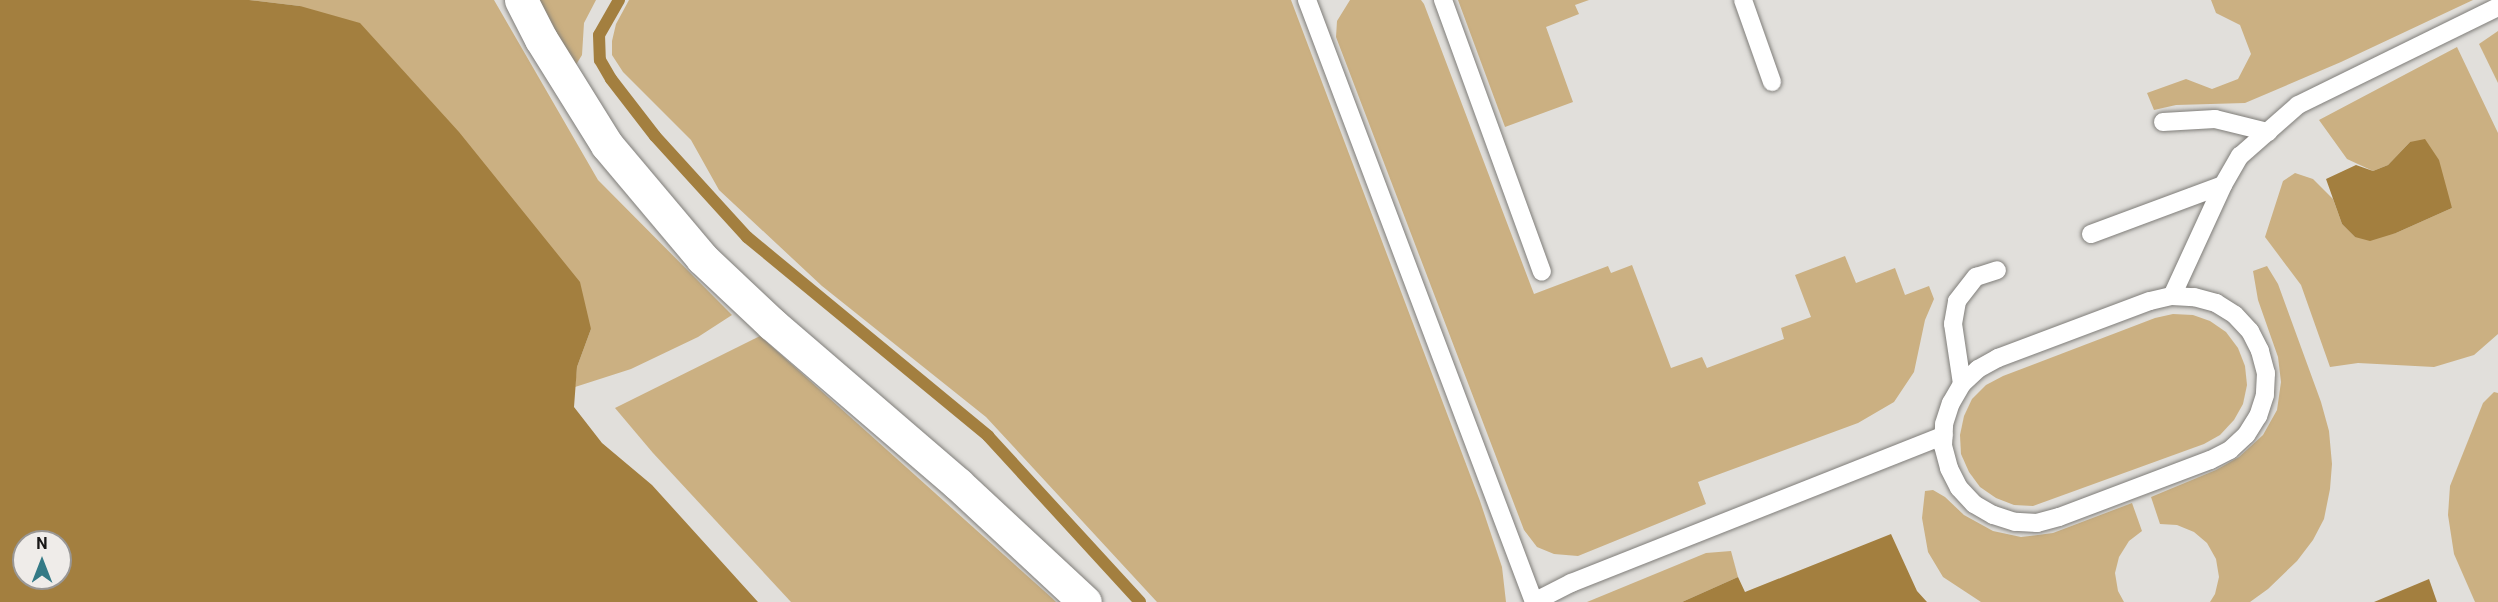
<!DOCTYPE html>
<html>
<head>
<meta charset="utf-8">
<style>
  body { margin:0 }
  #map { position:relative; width:2498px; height:602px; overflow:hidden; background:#e1dfdb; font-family:Roboto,sans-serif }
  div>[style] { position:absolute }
  .green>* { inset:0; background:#cbb082 }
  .water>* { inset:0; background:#a37f3f }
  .stream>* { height:12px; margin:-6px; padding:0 6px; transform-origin:6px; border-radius:6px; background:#a37f3f }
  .roads { filter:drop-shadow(0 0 2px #7f7d79) drop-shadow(0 0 2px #7f7d79) }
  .service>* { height:18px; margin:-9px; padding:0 9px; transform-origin:9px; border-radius:9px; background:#fff }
  .minor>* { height:33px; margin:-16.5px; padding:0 16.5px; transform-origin:16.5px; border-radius:16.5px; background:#fff }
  span { translate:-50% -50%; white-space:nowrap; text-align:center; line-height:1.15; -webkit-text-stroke:6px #efece9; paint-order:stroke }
  .north { position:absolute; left:12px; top:530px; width:60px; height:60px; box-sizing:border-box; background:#efece9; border:2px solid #999795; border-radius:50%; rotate:0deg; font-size:16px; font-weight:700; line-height:24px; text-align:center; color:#181716 }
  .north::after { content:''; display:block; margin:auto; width:21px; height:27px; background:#347a86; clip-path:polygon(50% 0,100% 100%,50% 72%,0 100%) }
</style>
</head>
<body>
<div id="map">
  <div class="green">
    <i style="clip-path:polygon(249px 0,494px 0,598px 180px,732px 315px,698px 337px,631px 369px,575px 387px,577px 367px,591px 329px,300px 6px)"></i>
    <i style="clip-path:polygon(539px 0,596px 0,584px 23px,582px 55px,574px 68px)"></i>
    <i style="clip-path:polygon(629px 0,1291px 0,1480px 501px,1502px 567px,1506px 602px,1157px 602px,986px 417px,822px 286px,719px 190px,691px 140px,623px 72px,612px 55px,612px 41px,616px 24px)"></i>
    <i style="clip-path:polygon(1350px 0,1421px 0,1424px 4px,1534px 294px,1608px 266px,1611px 273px,1632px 265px,1671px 368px,1702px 357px,1707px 368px,1784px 339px,1781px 328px,1811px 317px,1795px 275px,1845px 256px,1856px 283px,1895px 268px,1905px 295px,1929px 286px,1934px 299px,1925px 320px,1914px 372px,1894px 402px,1858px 423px,1698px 482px,1706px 504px,1578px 556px,1554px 554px,1537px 547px,1524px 530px,1336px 37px,1337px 21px)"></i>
    <i style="clip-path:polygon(1458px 0,1589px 0,1575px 5px,1579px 14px,1546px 27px,1573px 102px,1505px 127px)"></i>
    <i style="clip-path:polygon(2211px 0,2473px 0,2341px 62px,2245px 103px,2176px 105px,2154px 110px,2147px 93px,2186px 79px,2212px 89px,2238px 79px,2251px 54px,2240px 25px,2216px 13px)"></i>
    <i style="clip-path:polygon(2498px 31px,2498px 83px,2479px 44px)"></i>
    <i style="clip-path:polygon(2457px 47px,2498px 133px,2498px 334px,2474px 355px,2434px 367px,2358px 363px,2330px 367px,2301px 285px,2265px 237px,2283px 181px,2295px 173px,2313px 179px,2333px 199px,2342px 224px,2355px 237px,2396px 233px,2452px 208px,2410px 142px,2388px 165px,2373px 171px,2347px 159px,2319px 120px)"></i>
    <i style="clip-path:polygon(2267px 266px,2278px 284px,2321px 402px,2329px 431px,2332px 464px,2330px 489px,2324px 519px,2313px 540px,2297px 561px,2268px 589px,2250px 602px,2210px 602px,2215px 594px,2219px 577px,2216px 559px,2207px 543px,2194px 532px,2177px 525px,2160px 524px,2151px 497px,2216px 470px,2239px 457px,2263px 435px,2277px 410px,2281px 382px,2278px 357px,2258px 300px,2253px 271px)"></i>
    <i style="clip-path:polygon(2173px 314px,2193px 315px,2210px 321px,2226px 332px,2238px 348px,2245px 366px,2247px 385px,2243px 404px,2234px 420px,2220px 435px,2204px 444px,2033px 506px,2014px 505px,1996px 498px,1980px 487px,1969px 472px,1961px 454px,1960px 435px,1964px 416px,1972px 399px,1986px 385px,2003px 376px,2155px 318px)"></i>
    <i style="clip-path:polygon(760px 336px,1052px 598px,1056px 602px,791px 602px,653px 453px,615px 408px)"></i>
    <i style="clip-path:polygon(2494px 392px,2498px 393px,2498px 602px,2475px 602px,2454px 554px,2448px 515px,2450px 486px,2483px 403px)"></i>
    <i style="clip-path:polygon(1933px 490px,1945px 497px,1964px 515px,1993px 531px,2021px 537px,2053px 533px,2132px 503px,2142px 531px,2129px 541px,2119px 557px,2115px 573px,2118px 591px,2124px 602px,1981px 602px,1943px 577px,1928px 552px,1922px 518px,1925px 491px)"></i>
    <i style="clip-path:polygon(1731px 551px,1738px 577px,1682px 602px,1587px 602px,1706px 553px)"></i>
  </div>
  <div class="water">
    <i style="clip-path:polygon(evenodd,0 0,249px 0,300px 6px,360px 23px,459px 132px,580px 282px,591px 329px,577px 367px,574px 407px,602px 443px,652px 485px,758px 602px,0 602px,0 0,24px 542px,60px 542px,60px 578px,24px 578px,24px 542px)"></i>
    <i style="clip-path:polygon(2425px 139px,2439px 160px,2452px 208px,2396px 233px,2370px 241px,2355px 237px,2342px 224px,2326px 179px,2356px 165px,2373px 171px,2388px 165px,2410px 142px)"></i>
    <i style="clip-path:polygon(1891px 534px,1917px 591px,1927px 602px,1682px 602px,1738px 577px,1745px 592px)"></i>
    <i style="clip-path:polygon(2429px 579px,2437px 602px,2374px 602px)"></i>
  </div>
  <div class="stream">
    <i style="left:619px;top:0;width:40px;rotate:119.7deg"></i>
    <i style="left:599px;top:35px;width:25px;rotate:88deg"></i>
    <i style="left:600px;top:60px;width:22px;rotate:60deg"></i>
    <i style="left:611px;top:79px;width:72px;rotate:52.3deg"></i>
    <i style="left:655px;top:136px;width:137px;rotate:47.7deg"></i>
    <i style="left:747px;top:237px;width:313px;rotate:39.5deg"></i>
    <i style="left:988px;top:436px;width:225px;rotate:47.5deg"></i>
  </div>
  <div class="roads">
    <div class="service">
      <i style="left:1307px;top:0;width:643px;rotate:69.34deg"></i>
      <i style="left:1443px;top:0;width:289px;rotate:70deg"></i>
      <i style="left:1743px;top:0;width:87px;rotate:70.5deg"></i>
      <i style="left:2163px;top:122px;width:52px;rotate:-3.3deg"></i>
      <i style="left:2215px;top:119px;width:55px;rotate:13.8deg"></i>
      <i style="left:2091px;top:234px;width:141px;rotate:-20.4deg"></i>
      <i style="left:2172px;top:296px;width:22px;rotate:3deg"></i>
      <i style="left:2194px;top:297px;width:23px;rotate:15deg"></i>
      <i style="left:2216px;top:303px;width:22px;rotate:32deg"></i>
      <i style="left:2235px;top:315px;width:22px;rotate:47deg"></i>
      <i style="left:2250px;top:331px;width:22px;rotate:63deg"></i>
      <i style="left:2260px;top:351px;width:23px;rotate:75deg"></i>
      <i style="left:2266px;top:373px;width:22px;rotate:93deg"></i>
      <i style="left:2265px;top:395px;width:22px;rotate:108deg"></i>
      <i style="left:2258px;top:416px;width:22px;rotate:122deg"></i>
      <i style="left:2246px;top:435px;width:22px;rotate:137deg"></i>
      <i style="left:2230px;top:450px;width:22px;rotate:153deg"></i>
      <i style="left:2210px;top:460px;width:161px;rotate:159.3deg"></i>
      <i style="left:2059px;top:517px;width:23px;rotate:165deg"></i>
      <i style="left:2037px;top:523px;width:22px;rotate:-177deg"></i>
      <i style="left:2015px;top:522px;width:23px;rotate:-162deg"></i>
      <i style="left:1993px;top:515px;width:22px;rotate:-150deg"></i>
      <i style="left:1974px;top:504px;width:22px;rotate:-133deg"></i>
      <i style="left:1959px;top:488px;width:22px;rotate:-117deg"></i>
      <i style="left:1949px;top:468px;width:23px;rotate:-105deg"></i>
      <i style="left:1943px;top:446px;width:22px;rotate:-87deg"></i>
      <i style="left:1944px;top:424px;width:22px;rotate:-72deg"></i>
      <i style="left:1951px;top:403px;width:22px;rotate:-60deg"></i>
      <i style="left:1962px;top:384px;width:22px;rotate:-43deg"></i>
      <i style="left:1978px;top:369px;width:23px;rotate:-29deg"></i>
      <i style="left:1998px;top:358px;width:162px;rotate:-20.6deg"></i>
      <i style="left:2150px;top:301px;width:23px;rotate:-13deg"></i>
      <i style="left:2172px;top:296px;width:122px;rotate:-65.3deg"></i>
      <i style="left:2223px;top:185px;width:34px;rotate:-60deg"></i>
      <i style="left:2240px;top:156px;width:77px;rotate:-41.3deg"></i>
      <i style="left:2298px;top:105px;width:223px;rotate:-26.1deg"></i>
      <i style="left:1962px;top:384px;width:61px;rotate:-98.5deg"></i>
      <i style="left:1953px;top:324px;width:23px;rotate:-80deg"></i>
      <i style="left:1957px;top:301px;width:31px;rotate:-52deg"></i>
      <i style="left:1976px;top:277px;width:22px;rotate:-18deg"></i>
      <i style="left:1534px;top:602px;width:42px;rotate:-27.2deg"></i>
      <i style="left:1571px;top:583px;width:401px;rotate:-21.6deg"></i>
    </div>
    <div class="minor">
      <i style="left:521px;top:0;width:44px;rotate:62.9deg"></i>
      <i style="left:541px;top:39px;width:125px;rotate:58.1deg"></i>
      <i style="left:607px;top:145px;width:148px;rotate:49.9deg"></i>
      <i style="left:702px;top:258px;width:96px;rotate:43.3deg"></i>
      <i style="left:772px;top:324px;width:245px;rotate:40.7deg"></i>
      <i style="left:958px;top:484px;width:173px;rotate:42.9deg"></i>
    </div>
  </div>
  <div class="north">N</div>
</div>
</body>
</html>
